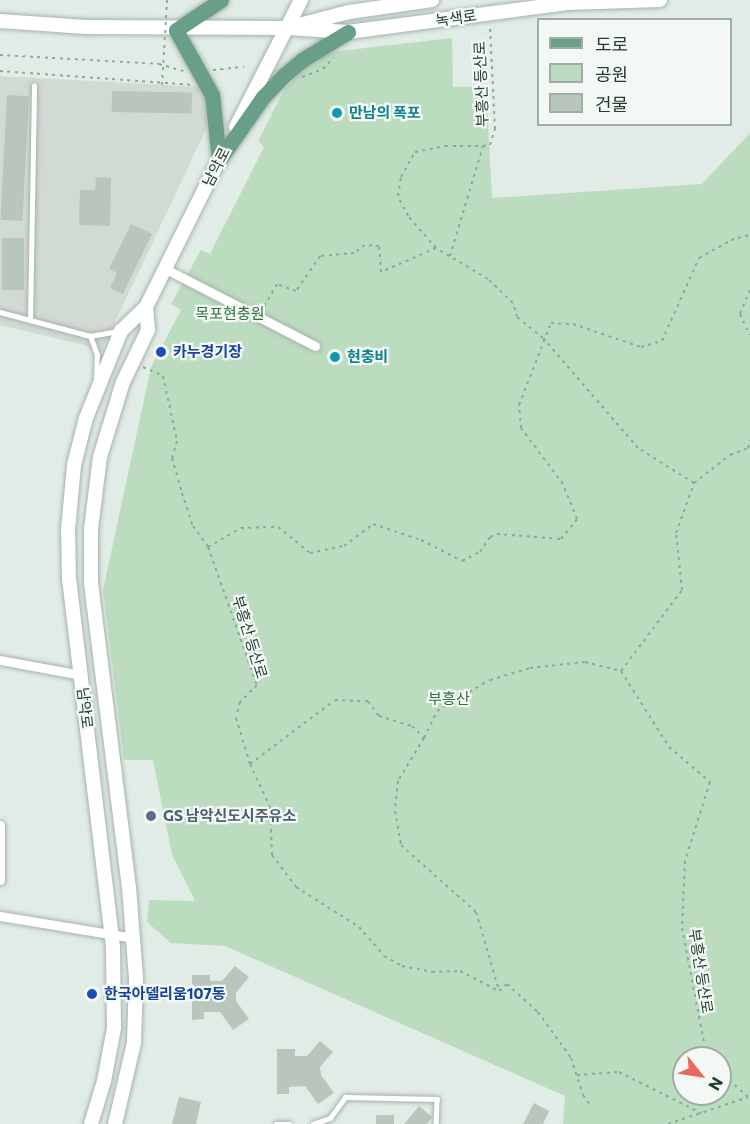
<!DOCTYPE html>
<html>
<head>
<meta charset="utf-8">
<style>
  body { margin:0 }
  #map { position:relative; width:750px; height:1124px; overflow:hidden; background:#e2ece6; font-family:Commissioner,"Noto Sans KR",sans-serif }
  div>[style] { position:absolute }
  .built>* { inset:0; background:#d1dbd4 }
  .green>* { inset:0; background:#bcdcbf }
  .building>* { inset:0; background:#b8c6be; transform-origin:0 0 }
  .path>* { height:2px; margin-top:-1px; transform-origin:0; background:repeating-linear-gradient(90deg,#84ae99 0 3px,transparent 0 7.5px) }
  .roads { filter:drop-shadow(0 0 2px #a5b4ac) drop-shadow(0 0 2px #a5b4ac) }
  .lane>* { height:4.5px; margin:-2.25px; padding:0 2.25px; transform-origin:2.25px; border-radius:2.25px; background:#fff }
  .street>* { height:9px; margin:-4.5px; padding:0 4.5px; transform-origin:4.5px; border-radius:4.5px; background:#fff }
  .secondary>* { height:14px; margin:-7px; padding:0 7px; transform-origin:7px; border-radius:7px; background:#fff }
  .primary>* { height:15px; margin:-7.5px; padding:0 7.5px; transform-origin:7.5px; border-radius:7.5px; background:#699f87 }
  .path-bridge>* { height:2px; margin-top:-1px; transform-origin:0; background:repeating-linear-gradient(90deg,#84ae99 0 3px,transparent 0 7.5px) }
  .dots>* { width:16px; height:16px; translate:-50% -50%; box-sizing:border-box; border:3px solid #f3f8f4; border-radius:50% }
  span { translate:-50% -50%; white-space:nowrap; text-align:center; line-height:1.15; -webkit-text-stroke:4.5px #f3f8f4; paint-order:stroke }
  .street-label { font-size:15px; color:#233c30 }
  .culture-label { font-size:15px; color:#0d838f; font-weight:700 }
  .left { translate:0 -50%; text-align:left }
  .park-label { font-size:15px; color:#2f713c }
  .transit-label { font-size:15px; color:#164399; font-weight:700 }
  .service-label { font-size:15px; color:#4e5e75; font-weight:700 }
  .legend { position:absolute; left:537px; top:18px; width:195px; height:108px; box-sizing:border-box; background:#f3f8f4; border:2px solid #a0ada6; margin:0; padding:8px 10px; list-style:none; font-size:18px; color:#233c30 }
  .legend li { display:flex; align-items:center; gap:12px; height:30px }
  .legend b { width:30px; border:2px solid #a0ada6 }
  .north { position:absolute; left:672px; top:1046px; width:60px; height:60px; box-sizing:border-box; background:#f3f8f4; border:2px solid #a0ada6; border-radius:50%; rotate:120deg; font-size:16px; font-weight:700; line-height:24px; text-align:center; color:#233c30 }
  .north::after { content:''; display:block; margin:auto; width:21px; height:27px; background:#eb6861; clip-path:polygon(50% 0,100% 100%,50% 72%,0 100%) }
</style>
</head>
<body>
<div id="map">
  <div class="built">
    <i style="clip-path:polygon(0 76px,202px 87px,206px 93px,207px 127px,100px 354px,84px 345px,0 325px)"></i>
  </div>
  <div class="green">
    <i style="clip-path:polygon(evenodd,452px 38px,453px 87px,486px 86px,492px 198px,702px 184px,750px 133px,750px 1124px,563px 1124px,565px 1096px,225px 946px,171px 943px,147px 922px,149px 900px,195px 901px,172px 855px,153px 760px,124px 760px,103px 590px,151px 367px,181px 310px,171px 304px,201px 250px,210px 254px,264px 147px,258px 141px,284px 90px,307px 66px,331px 52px,452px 38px,684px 1058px,720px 1058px,720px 1094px,684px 1094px,684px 1058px)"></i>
  </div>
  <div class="building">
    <i style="left:112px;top:91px;width:80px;height:21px;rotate:1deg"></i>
    <i style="left:7px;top:95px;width:22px;height:125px;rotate:3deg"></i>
    <i style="clip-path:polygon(96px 177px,111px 178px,110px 226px,79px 225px,80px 190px,95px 190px)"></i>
    <i style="clip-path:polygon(131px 224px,152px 234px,123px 294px,110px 288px,117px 273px,109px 269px)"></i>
    <i style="left:2px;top:238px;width:22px;height:52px"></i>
    <i style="clip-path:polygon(235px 966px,249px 977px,236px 993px,236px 1001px,249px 1019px,233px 1030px,220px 1012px,204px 1012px,204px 1019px,192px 1020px,192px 975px,210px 975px,210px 981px,222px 981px)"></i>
    <i style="clip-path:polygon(320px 1041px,333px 1052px,320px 1067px,321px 1075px,334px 1093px,318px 1104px,305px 1086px,289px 1087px,289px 1094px,277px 1094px,277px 1049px,295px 1049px,295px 1056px,307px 1056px)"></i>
    <i style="clip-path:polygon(179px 1097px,201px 1102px,196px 1124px,172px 1124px)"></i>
    <i style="clip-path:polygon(534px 1103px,549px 1111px,543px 1124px,523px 1124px)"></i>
    <i style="clip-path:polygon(419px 1106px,432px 1117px,427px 1124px,404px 1124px)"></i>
    <i style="left:376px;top:1115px;width:18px;height:9px"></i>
  </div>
  <div class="path">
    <i style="left:0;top:55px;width:159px;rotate:3.2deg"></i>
    <i style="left:159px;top:64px;width:26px;rotate:16deg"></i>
    <i style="left:213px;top:70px;width:31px;rotate:-6deg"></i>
    <i style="left:0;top:71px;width:195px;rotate:4.1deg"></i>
    <i style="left:302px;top:77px;width:22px;rotate:-21deg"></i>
    <i style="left:323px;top:69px;width:16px;rotate:-47deg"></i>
    <i style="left:436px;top:248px;width:43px;rotate:-131.2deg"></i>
    <i style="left:408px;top:216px;width:22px;rotate:-117deg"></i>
    <i style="left:398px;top:196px;width:19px;rotate:-81deg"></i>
    <i style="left:401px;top:177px;width:29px;rotate:-61deg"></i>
    <i style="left:415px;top:152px;width:31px;rotate:-11deg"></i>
    <i style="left:445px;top:146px;width:38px"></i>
    <i style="left:450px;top:256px;width:115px;rotate:-73.3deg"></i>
    <i style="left:483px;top:146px;width:7px;rotate:-8deg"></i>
    <i style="left:490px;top:145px;width:17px;rotate:-73deg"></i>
    <i style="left:495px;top:129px;width:104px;rotate:-92.8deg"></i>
    <i style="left:750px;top:290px;width:26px;rotate:113deg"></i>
    <i style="left:740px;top:314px;width:23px;rotate:65deg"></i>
    <i style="left:143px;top:367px;width:22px;rotate:24deg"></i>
    <i style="left:163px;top:376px;width:66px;rotate:77.8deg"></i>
    <i style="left:177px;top:441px;width:18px;rotate:106deg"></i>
    <i style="left:172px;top:458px;width:36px;rotate:74deg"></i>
    <i style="left:182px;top:493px;width:35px;rotate:72deg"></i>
    <i style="left:193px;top:526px;width:26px;rotate:54deg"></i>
    <i style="left:208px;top:547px;width:146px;rotate:70.5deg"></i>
    <i style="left:257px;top:685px;width:24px;rotate:135deg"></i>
    <i style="left:240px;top:702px;width:16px;rotate:104deg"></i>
    <i style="left:236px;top:718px;width:48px;rotate:73.1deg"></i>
    <i style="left:250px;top:764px;width:47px;rotate:65.1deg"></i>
    <i style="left:270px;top:807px;width:48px;rotate:87.6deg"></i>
    <i style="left:272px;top:855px;width:40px;rotate:53deg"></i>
    <i style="left:296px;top:887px;width:75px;rotate:32.4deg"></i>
    <i style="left:359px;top:927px;width:38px;rotate:49deg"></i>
    <i style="left:384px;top:956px;width:21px;rotate:29deg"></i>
    <i style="left:402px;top:966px;width:31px;rotate:11deg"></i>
    <i style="left:432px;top:972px;width:28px;rotate:-2deg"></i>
    <i style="left:460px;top:971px;width:44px;rotate:27.1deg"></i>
    <i style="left:499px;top:991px;width:11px;rotate:-41deg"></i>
    <i style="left:507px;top:984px;width:42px;rotate:42.1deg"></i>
    <i style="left:538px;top:1012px;width:57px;rotate:54.3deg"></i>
    <i style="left:571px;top:1058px;width:39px;rotate:72deg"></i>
    <i style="left:583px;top:1095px;width:14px;rotate:54deg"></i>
    <i style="left:694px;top:483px;width:46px;rotate:-37.9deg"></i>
    <i style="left:730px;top:455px;width:19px;rotate:-21deg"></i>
    <i style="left:748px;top:448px;width:8px;rotate:-76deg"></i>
    <i style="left:208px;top:547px;width:38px;rotate:-30deg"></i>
    <i style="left:241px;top:528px;width:37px;rotate:-2deg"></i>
    <i style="left:278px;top:527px;width:41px;rotate:39.1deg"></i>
    <i style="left:310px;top:553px;width:35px;rotate:-12deg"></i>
    <i style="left:344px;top:546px;width:36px;rotate:-37deg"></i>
    <i style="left:373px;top:524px;width:51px;rotate:18.4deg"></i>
    <i style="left:421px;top:540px;width:46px;rotate:27.1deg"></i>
    <i style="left:462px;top:561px;width:20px;rotate:-27deg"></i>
    <i style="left:480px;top:552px;width:18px;rotate:-56deg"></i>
    <i style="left:490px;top:537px;width:8px;rotate:-23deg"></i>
    <i style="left:497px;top:534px;width:64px;rotate:4.5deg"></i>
    <i style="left:561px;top:539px;width:26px;rotate:-51deg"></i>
    <i style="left:577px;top:519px;width:38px;rotate:-112deg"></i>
    <i style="left:563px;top:484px;width:70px;rotate:-126.9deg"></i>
    <i style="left:521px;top:428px;width:23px;rotate:-95deg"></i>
    <i style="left:519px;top:405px;width:88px;rotate:-68.7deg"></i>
    <i style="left:551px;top:323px;width:22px;rotate:3deg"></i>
    <i style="left:573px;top:324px;width:72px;rotate:18.7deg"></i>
    <i style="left:641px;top:347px;width:22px;rotate:-16deg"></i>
    <i style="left:662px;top:341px;width:91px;rotate:-66deg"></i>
    <i style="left:699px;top:258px;width:37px;rotate:-29deg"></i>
    <i style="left:731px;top:240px;width:20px;rotate:-15deg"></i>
    <i style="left:621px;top:671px;width:90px;rotate:57.7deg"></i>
    <i style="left:669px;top:747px;width:54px;rotate:40.5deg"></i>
    <i style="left:710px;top:782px;width:83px;rotate:107.6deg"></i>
    <i style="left:685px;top:861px;width:67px;rotate:92.6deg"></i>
    <i style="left:682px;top:928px;width:132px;rotate:79.1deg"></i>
    <i style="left:424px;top:738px;width:50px;rotate:121.2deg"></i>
    <i style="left:398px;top:781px;width:30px;rotate:96deg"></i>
    <i style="left:395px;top:811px;width:35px;rotate:80deg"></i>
    <i style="left:401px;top:845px;width:101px;rotate:41.8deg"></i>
    <i style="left:476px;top:912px;width:81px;rotate:73.6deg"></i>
    <i style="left:250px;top:764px;width:106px;rotate:-37deg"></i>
    <i style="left:335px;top:700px;width:33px;rotate:2deg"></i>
    <i style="left:368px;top:701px;width:19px;rotate:54deg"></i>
    <i style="left:379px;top:716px;width:34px;rotate:17deg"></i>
    <i style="left:412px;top:726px;width:17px;rotate:45deg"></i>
    <i style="left:424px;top:738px;width:30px;rotate:-64deg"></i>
    <i style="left:437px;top:711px;width:61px;rotate:-30.3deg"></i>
    <i style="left:490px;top:680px;width:42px;rotate:-16.7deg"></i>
    <i style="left:530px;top:668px;width:55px;rotate:-6.2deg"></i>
    <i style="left:585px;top:662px;width:37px;rotate:14deg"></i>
    <i style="left:621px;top:671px;width:101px;rotate:-53deg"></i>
    <i style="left:682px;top:590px;width:57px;rotate:-96deg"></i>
    <i style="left:676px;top:533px;width:53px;rotate:-70.2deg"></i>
    <i style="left:694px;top:483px;width:66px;rotate:-148deg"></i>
    <i style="left:638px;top:448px;width:145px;rotate:-130.8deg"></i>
    <i style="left:543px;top:338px;width:33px;rotate:-141deg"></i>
    <i style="left:517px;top:317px;width:15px;rotate:-106deg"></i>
    <i style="left:513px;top:303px;width:35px;rotate:-136deg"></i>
    <i style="left:488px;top:279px;width:61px;rotate:-149.2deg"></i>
    <i style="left:436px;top:248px;width:60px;rotate:156.4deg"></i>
    <i style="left:381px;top:272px;width:26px;rotate:-94deg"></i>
    <i style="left:379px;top:246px;width:14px;rotate:-176deg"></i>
    <i style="left:365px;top:245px;width:14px;rotate:144deg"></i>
    <i style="left:354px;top:253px;width:34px;rotate:175deg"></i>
    <i style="left:320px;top:256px;width:42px;rotate:124.4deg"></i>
    <i style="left:296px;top:291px;width:20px;rotate:-160deg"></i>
    <i style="left:277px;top:284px;width:30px;rotate:120deg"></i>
    <i style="left:577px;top:1075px;width:42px;rotate:-4.1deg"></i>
    <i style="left:619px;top:1072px;width:92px;rotate:26.6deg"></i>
    <i style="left:668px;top:1124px;width:84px;rotate:-18.6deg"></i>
    <i style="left:748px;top:1097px;width:38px;rotate:-138deg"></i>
  </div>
  <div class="roads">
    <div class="lane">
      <i style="left:0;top:312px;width:93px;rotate:14.9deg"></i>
      <i style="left:30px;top:320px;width:234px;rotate:-89deg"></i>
      <i style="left:96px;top:379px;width:24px;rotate:-88deg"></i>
      <i style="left:97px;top:355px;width:20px;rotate:-110deg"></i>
      <i style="left:90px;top:336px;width:28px;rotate:-10deg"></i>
      <i style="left:276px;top:1124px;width:14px"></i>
      <i style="left:313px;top:1124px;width:18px;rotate:-19deg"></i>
      <i style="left:330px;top:1118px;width:26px;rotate:-54deg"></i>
      <i style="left:345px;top:1097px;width:92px;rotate:1.2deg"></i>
      <i style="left:437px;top:1099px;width:25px;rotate:92deg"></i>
    </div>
    <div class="street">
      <i style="left:164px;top:268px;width:170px;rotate:27.3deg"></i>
      <i style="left:0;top:660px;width:82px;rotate:10.5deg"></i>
      <i style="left:0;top:825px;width:55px;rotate:90deg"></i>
      <i style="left:0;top:916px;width:136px;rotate:9.3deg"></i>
    </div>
    <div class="secondary">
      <i style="left:0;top:21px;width:86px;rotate:4deg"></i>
      <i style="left:86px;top:27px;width:202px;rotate:0.3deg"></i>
      <i style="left:288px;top:28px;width:60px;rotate:3.8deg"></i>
      <i style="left:348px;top:32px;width:221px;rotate:-7.5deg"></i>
      <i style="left:567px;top:3px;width:93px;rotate:-1.8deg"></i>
      <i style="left:299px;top:25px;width:52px;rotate:-14.6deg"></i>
      <i style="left:349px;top:12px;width:84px;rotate:-8.2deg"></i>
      <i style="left:236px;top:127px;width:143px;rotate:-62.9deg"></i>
      <i style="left:91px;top:1124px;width:45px;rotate:-73.2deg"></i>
      <i style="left:104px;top:1081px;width:54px;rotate:-79.3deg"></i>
      <i style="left:114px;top:1028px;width:81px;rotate:-90.7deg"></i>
      <i style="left:113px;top:947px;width:370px;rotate:-96.8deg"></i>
      <i style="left:69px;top:580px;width:50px;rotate:-91.1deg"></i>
      <i style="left:68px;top:530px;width:65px;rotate:-84.7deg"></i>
      <i style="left:74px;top:465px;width:49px;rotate:-75.7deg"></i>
      <i style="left:86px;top:418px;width:94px;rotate:-68.1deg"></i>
      <i style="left:121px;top:331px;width:35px;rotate:-44deg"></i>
      <i style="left:146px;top:307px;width:173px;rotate:-63.6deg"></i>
      <i style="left:115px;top:1124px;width:83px;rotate:-76.8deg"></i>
      <i style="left:134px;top:1043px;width:65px;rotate:-88.2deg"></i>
      <i style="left:136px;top:978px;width:90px;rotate:-94.4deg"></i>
      <i style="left:129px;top:888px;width:309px;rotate:-97.1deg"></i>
      <i style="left:91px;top:581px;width:52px;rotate:-90deg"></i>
      <i style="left:91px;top:529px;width:73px;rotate:-82.9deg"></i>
      <i style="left:100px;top:457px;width:78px;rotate:-73deg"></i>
      <i style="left:123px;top:382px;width:58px;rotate:-64.3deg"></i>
      <i style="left:148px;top:330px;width:23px;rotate:-95deg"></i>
    </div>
    <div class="primary">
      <i style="left:219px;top:160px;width:65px;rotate:-96.1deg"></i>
      <i style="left:212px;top:95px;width:74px;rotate:-119deg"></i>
      <i style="left:176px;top:30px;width:54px;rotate:-33.7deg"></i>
      <i style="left:219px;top:160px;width:77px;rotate:-55.1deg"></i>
      <i style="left:263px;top:97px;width:29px;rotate:-46deg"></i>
      <i style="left:283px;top:76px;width:25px;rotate:-40deg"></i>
      <i style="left:302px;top:60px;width:54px;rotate:-31.3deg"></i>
    </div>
  </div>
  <div class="path-bridge">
    <i style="left:162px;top:85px;width:85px;rotate:-86.6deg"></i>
  </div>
  <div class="dots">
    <i style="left:337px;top:113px;background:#0f9aa8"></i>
    <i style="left:161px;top:352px;background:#1a4fb4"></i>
    <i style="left:335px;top:357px;background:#0f9aa8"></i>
    <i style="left:151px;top:816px;background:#5c6f8a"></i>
    <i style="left:92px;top:994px;background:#1a4fb4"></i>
  </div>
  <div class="street-label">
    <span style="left:456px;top:18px;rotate:-8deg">녹색로</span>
    <span style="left:481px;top:84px;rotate:-92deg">부흥산 등산로</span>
    <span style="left:216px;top:167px;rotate:-63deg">남악로</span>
    <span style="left:250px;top:637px;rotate:73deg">부흥산 등산로</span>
    <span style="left:85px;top:708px;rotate:83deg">남악로</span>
    <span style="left:701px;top:971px;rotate:81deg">부흥산 등산로</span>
  </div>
  <div class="culture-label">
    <span class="left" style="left:349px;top:113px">만남의 폭포</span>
    <span class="left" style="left:347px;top:357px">현충비</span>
  </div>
  <div class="park-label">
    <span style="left:230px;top:314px">목포현충원</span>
    <span style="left:449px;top:699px">부흥산</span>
  </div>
  <div class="transit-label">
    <span class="left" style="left:173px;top:352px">카누경기장</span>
    <span class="left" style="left:104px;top:994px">한국아델리움107동</span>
  </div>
  <div class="service-label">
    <span class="left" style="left:163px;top:816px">GS 남악신도시주유소</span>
  </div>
  <ul class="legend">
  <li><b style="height:8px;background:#699f87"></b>도로</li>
  <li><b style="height:16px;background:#bcdcbf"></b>공원</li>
  <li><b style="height:16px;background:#b8c6be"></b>건물</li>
  </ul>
  <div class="north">N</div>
</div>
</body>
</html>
